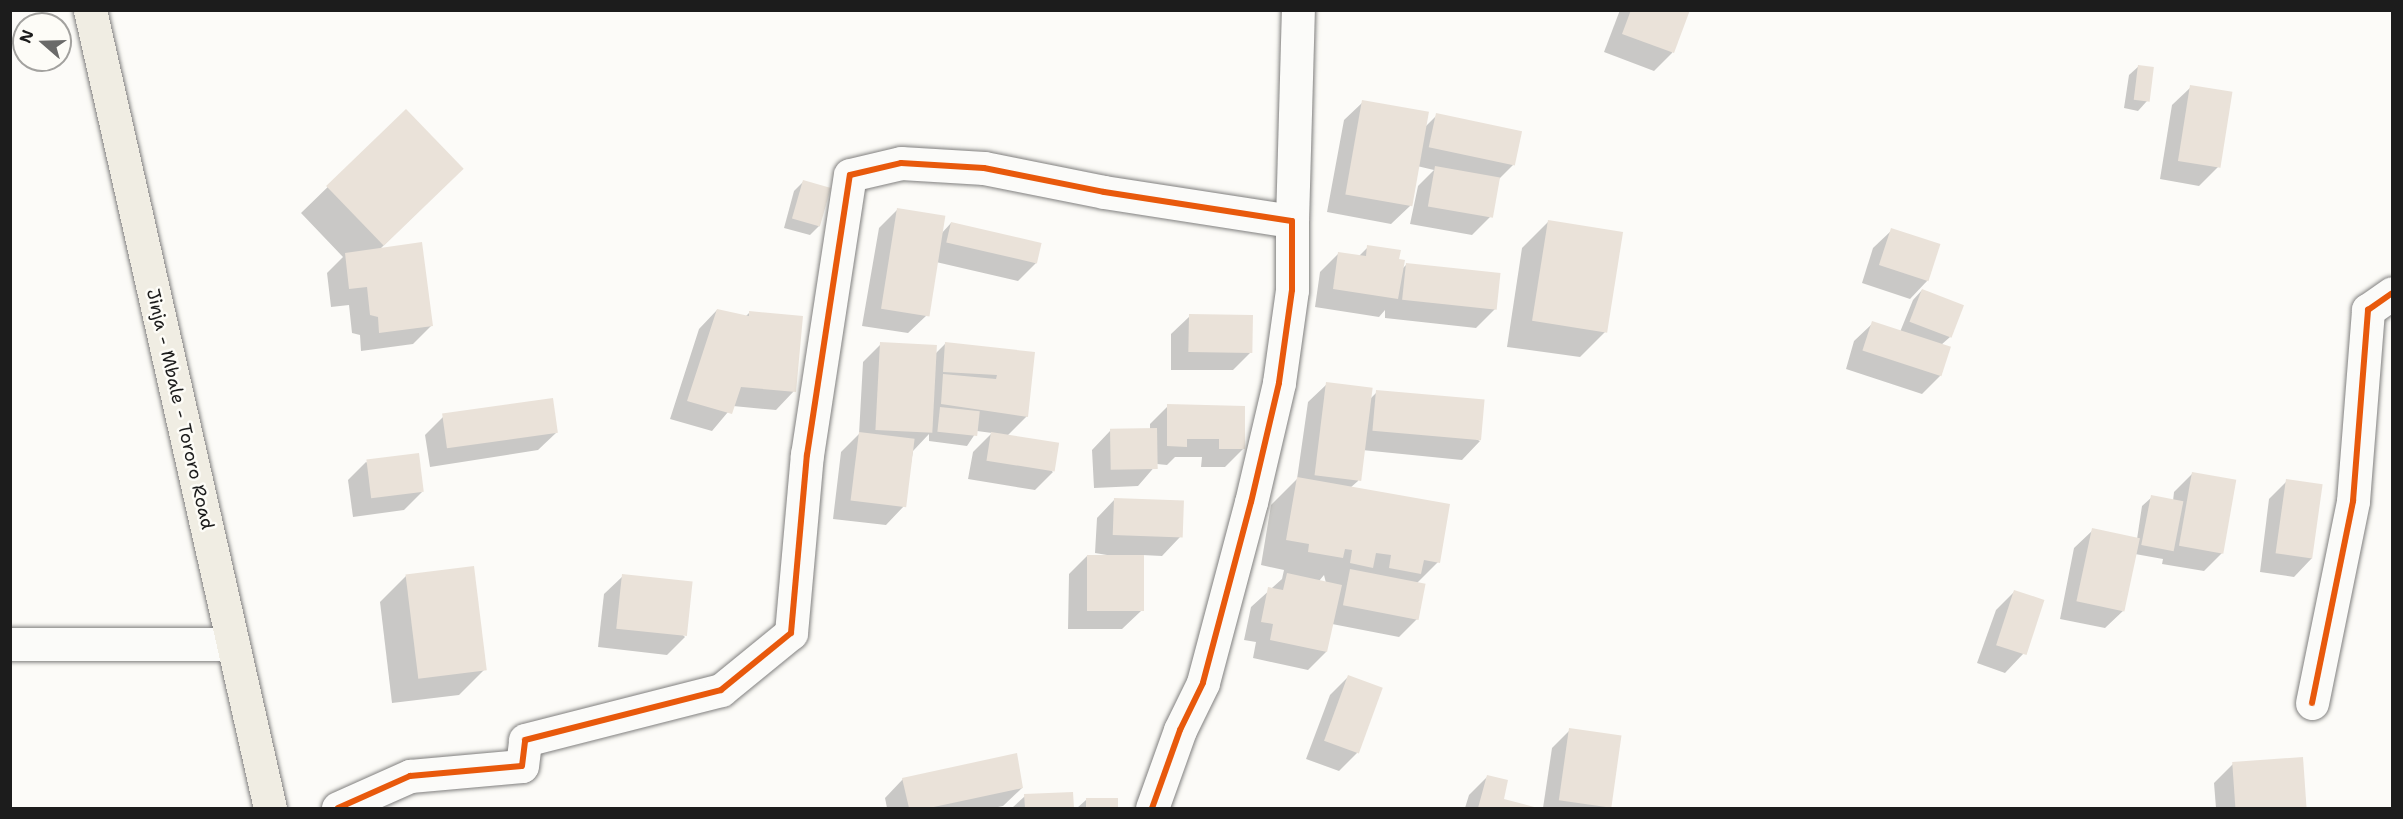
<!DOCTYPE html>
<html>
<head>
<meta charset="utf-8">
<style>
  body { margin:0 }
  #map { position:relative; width:2403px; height:819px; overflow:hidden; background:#fcfbf8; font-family:"Shantell Sans",sans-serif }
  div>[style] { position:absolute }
  .shadow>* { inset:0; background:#0003 }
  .building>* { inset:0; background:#eae2d9; transform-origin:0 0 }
  .roads { filter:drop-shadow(0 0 2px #81807f) drop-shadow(0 0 2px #81807f) }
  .minor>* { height:33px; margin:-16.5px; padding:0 16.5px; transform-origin:16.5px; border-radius:16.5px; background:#fbfbf9 }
  .major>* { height:33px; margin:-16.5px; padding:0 16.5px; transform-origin:16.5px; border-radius:16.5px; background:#f0ede3 }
  .cycleway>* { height:6px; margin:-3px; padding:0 3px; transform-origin:3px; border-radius:3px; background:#e8590c }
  span { translate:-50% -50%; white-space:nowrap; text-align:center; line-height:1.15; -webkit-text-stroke:5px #fdfcf7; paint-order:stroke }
  .street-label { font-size:18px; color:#1c1c1c }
  .frame { position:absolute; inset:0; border:12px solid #1c1c1c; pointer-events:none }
  .north { position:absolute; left:12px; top:12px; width:60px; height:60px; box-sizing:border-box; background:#fdfcf7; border:2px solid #a3a29f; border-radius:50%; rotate:290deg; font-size:16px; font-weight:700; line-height:24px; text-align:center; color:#1c1c1c }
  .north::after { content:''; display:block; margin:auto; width:21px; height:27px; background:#6a6a69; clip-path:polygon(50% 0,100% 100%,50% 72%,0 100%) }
</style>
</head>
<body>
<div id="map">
  <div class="shadow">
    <i style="clip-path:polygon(1620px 10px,1689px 10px,1672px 53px,1654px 71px,1604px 52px)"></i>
    <i style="clip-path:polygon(2139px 66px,2147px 101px,2138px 111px,2124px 108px,2129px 75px)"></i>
    <i style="clip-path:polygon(2191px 87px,2218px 167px,2199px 186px,2160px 179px,2172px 105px)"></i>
    <i style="clip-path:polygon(1363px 102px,1425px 127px,1437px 115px,1514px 164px,1498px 180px,1490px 217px,1472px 235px,1410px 224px,1418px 186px,1434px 170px,1417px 166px,1410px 206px,1391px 224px,1327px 212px,1344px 120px)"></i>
    <i style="clip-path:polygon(406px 111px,436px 194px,379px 250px,431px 326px,413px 344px,361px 351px,360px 335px,352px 333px,349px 305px,331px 307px,327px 273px,343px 257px,301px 213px)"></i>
    <i style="clip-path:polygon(803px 182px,819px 226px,810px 235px,784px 228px,794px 191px)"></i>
    <i style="clip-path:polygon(897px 210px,941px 234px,951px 223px,1036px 263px,1018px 281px,936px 262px,927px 315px,908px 333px,862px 326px,879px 228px)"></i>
    <i style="clip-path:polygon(1548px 222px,1606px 331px,1580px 357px,1507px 347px,1522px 248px)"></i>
    <i style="clip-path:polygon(1892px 230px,1928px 280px,1910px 299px,1862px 283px,1873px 248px)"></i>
    <i style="clip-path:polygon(1368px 247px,1398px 260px,1401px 270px,1407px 264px,1495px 309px,1476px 328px,1385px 318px,1385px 310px,1379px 317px,1315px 307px,1320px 272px,1339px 253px,1358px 257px)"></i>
    <i style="clip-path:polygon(1922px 290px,1950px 337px,1941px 345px,1940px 376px,1922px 394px,1846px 369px,1854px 341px,1873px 323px,1900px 332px,1913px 300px)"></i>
    <i style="clip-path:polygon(717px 310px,745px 317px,750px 312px,794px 391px,776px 410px,733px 406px,712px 431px,670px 419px,699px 329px)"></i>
    <i style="clip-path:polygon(1190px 316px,1251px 352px,1233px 370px,1171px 370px,1171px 334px)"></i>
    <i style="clip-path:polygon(881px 344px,935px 354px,945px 344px,1033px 353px,1027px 416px,1007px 436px,1053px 472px,1035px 490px,968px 479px,973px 452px,992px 433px,977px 431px,967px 446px,929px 441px,929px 434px,913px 451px,904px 506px,886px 525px,833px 519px,841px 452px,859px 434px,863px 362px)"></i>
    <i style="clip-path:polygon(evenodd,1327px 384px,1370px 399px,1377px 392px,1480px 441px,1462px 460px,1362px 450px,1358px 481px,1350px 488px,1438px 562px,1416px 584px,1417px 619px,1399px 637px,1332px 624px,1326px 652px,1308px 670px,1253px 658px,1256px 642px,1244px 640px,1251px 607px,1282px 579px,1284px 570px,1261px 565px,1271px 505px,1297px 479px,1308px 402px,1327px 384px,1324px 575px,1326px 583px,1319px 581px,1324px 575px)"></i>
    <i style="clip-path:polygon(1168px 406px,1243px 449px,1225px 467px,1201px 467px,1202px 457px,1175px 457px,1167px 465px,1157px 464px,1138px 486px,1094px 488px,1092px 450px,1110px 431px,1150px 430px,1150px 424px)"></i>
    <i style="clip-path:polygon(443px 417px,557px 432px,538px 450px,430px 467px,425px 435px)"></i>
    <i style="clip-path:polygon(366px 462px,422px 492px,404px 510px,353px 517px,348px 480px)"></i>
    <i style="clip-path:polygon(2193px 473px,2222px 553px,2204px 571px,2162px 564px,2163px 559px,2135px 554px,2124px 610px,2105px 628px,2060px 619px,2074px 548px,2093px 530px,2137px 539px,2142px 506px,2152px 497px,2173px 501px,2174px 492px)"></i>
    <i style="clip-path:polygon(2287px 481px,2312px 558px,2294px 577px,2260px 572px,2269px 499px)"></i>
    <i style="clip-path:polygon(1115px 499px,1180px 537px,1162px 556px,1142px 555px,1141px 611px,1122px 629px,1068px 629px,1069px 574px,1087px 556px,1113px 556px,1095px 553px,1097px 518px)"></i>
    <i style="clip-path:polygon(406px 576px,485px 669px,459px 695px,392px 703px,380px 602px)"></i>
    <i style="clip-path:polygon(623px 576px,685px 637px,667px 655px,598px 647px,604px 594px)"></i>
    <i style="clip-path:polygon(2014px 592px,2023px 654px,2005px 673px,1977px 663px,1996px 610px)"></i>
    <i style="clip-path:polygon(1348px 677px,1357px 753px,1339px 771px,1306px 759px,1330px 695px)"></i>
    <i style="clip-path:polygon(1570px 730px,1611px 807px,1609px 808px,1543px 808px,1552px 748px)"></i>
    <i style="clip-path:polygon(2301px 758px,2306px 808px,2216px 808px,2214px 783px,2233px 764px)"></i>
    <i style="clip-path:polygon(1488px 776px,1502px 800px,1535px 808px,1465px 808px,1469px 795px)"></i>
    <i style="clip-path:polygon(903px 779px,1022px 788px,1003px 806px,993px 808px,887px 808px,885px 798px)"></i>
    <i style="clip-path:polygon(1072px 793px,1072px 808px,1012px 808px,1025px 796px)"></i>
    <i style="clip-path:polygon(1117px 799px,1117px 808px,1077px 808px,1086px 800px)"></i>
  </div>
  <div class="building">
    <i style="clip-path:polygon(1631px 10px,1690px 10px,1674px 53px,1622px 34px)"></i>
    <i style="left:2138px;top:65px;width:16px;height:35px;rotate:7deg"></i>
    <i style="left:2190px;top:85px;width:43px;height:77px;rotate:9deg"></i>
    <i style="left:1362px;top:100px;width:68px;height:96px;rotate:10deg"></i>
    <i style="left:406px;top:109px;width:83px;height:111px;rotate:46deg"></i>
    <i style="left:1436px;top:113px;width:88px;height:35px;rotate:12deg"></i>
    <i style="left:1435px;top:166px;width:66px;height:41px;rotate:10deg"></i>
    <i style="left:803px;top:180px;width:29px;height:40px;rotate:16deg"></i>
    <i style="left:897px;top:208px;width:49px;height:102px;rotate:9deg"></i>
    <i style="left:1548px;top:220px;width:76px;height:102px;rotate:9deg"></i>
    <i style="left:951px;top:222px;width:93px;height:21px;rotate:13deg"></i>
    <i style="left:1891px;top:228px;width:52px;height:39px;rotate:18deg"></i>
    <i style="clip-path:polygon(422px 242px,433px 326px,379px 333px,378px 317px,370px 315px,367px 287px,349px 289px,345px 253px)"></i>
    <i style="clip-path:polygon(1367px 245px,1401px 250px,1399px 259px,1405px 260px,1398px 299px,1333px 289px,1338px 252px,1366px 256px)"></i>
    <i style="left:1406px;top:263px;width:95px;height:37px;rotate:6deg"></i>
    <i style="left:1922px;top:289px;width:45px;height:35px;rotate:21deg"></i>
    <i style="clip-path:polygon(717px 309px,749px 316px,749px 311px,803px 316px,796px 392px,741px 387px,732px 414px,687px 401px)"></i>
    <i style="left:1189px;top:314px;width:64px;height:38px;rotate:1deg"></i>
    <i style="left:1872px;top:321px;width:83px;height:31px;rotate:18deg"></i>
    <i style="left:880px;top:342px;width:57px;height:88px;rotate:3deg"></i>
    <i style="clip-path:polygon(945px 342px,1035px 352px,1028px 417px,941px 404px,943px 374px,996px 379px,997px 375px,943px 372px)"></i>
    <i style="left:1326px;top:382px;width:47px;height:94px;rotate:7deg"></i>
    <i style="left:1376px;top:390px;width:109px;height:41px;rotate:5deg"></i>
    <i style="left:553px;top:398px;width:35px;height:112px;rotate:82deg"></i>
    <i style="clip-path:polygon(1167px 404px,1245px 406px,1245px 449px,1219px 449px,1219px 439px,1187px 439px,1187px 447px,1167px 446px)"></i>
    <i style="left:940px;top:407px;width:40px;height:25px;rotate:6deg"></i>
    <i style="left:1157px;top:428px;width:41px;height:47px;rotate:89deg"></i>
    <i style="left:859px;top:432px;width:56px;height:69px;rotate:7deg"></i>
    <i style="left:991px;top:432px;width:69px;height:29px;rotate:9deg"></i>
    <i style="left:419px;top:453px;width:39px;height:53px;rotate:83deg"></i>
    <i style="left:2192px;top:472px;width:45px;height:75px;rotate:10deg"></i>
    <i style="clip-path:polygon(1297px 477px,1450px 504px,1440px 563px,1424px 560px,1421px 574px,1389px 568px,1391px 555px,1376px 553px,1373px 568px,1350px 563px,1352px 550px,1345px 549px,1343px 558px,1308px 552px,1309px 544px,1286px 540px)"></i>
    <i style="left:2286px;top:479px;width:37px;height:75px;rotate:8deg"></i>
    <i style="left:2151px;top:495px;width:33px;height:51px;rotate:11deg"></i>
    <i style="left:1114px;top:498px;width:70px;height:37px;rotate:2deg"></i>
    <i style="left:2092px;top:528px;width:49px;height:75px;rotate:12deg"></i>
    <i style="left:1087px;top:555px;width:57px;height:56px"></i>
    <i style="left:474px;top:566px;width:105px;height:69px;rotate:83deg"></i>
    <i style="left:1350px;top:569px;width:77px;height:37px;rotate:11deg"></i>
    <i style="clip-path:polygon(1287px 573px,1342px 585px,1327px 652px,1270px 640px,1273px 624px,1261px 622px,1268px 587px,1283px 590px)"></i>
    <i style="left:622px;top:574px;width:71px;height:55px;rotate:6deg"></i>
    <i style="left:2014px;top:590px;width:32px;height:58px;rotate:18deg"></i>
    <i style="left:1348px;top:675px;width:37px;height:70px;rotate:20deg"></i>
    <i style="left:1569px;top:728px;width:53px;height:73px;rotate:8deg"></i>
    <i style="clip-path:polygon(1017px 753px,1023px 788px,929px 808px,909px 808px,902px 778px)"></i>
    <i style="left:2303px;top:757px;width:51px;height:71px;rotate:86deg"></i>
    <i style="clip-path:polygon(1487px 775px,1508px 780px,1504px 799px,1538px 808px,1478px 808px)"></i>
    <i style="clip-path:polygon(1073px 792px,1074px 808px,1025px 808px,1024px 794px)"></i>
    <i style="left:1086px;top:798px;width:32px;height:10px"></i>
  </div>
  <div class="roads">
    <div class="minor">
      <i style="left:1292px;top:221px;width:211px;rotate:-88.4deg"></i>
      <i style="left:10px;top:644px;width:223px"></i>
      <i style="left:2312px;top:703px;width:206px;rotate:-78.5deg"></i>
      <i style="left:2353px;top:501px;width:192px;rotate:-85.5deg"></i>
      <i style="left:2368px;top:310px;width:29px;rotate:-35deg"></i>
      <i style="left:338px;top:808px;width:79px;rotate:-24deg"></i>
      <i style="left:410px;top:776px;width:112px;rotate:-5.1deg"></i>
      <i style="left:522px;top:766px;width:26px;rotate:-83deg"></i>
      <i style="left:525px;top:740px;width:202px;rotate:-14.3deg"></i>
      <i style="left:721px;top:690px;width:90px;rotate:-39.2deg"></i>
      <i style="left:791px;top:633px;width:179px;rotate:-84.9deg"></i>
      <i style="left:807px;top:455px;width:283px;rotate:-81.3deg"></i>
      <i style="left:850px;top:175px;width:52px;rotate:-13.2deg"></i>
      <i style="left:901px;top:163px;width:83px;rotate:3.4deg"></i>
      <i style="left:984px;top:168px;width:122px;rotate:11.3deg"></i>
      <i style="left:1104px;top:192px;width:190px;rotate:8.8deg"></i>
      <i style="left:1292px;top:221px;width:69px;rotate:90deg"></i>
      <i style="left:1292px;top:290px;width:94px;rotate:98deg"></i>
      <i style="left:1279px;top:383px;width:122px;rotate:103.2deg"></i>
      <i style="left:1251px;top:502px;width:187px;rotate:104.9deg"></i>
      <i style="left:1203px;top:683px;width:52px;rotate:116.1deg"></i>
      <i style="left:1180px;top:730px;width:83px;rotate:109.7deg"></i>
    </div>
    <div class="major">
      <i style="left:90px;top:10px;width:818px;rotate:77.29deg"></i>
    </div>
  </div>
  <div class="cycleway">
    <i style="left:2312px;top:703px;width:206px;rotate:-78.5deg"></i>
    <i style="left:2353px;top:501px;width:192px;rotate:-85.5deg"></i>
    <i style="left:2368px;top:310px;width:29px;rotate:-35deg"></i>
    <i style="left:338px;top:808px;width:79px;rotate:-24deg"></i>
    <i style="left:410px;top:776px;width:112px;rotate:-5.1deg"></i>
    <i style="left:522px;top:766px;width:26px;rotate:-83deg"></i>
    <i style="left:525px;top:740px;width:202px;rotate:-14.3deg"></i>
    <i style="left:721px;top:690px;width:90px;rotate:-39.2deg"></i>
    <i style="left:791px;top:633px;width:179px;rotate:-84.9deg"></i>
    <i style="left:807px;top:455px;width:283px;rotate:-81.3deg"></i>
    <i style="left:850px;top:175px;width:52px;rotate:-13.2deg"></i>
    <i style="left:901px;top:163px;width:83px;rotate:3.4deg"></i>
    <i style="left:984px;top:168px;width:122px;rotate:11.3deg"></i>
    <i style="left:1104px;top:192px;width:190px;rotate:8.8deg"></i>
    <i style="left:1292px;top:221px;width:69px;rotate:90deg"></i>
    <i style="left:1292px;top:290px;width:94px;rotate:98deg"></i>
    <i style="left:1279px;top:383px;width:122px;rotate:103.2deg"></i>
    <i style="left:1251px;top:502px;width:187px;rotate:104.9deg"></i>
    <i style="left:1203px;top:683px;width:52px;rotate:116.1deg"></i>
    <i style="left:1180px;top:730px;width:83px;rotate:109.7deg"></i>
  </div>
  <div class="street-label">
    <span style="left:180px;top:409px;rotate:77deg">Jinja - Mbale - Tororo Road</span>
  </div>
  <div class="frame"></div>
  <div class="north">N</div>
</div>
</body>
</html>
